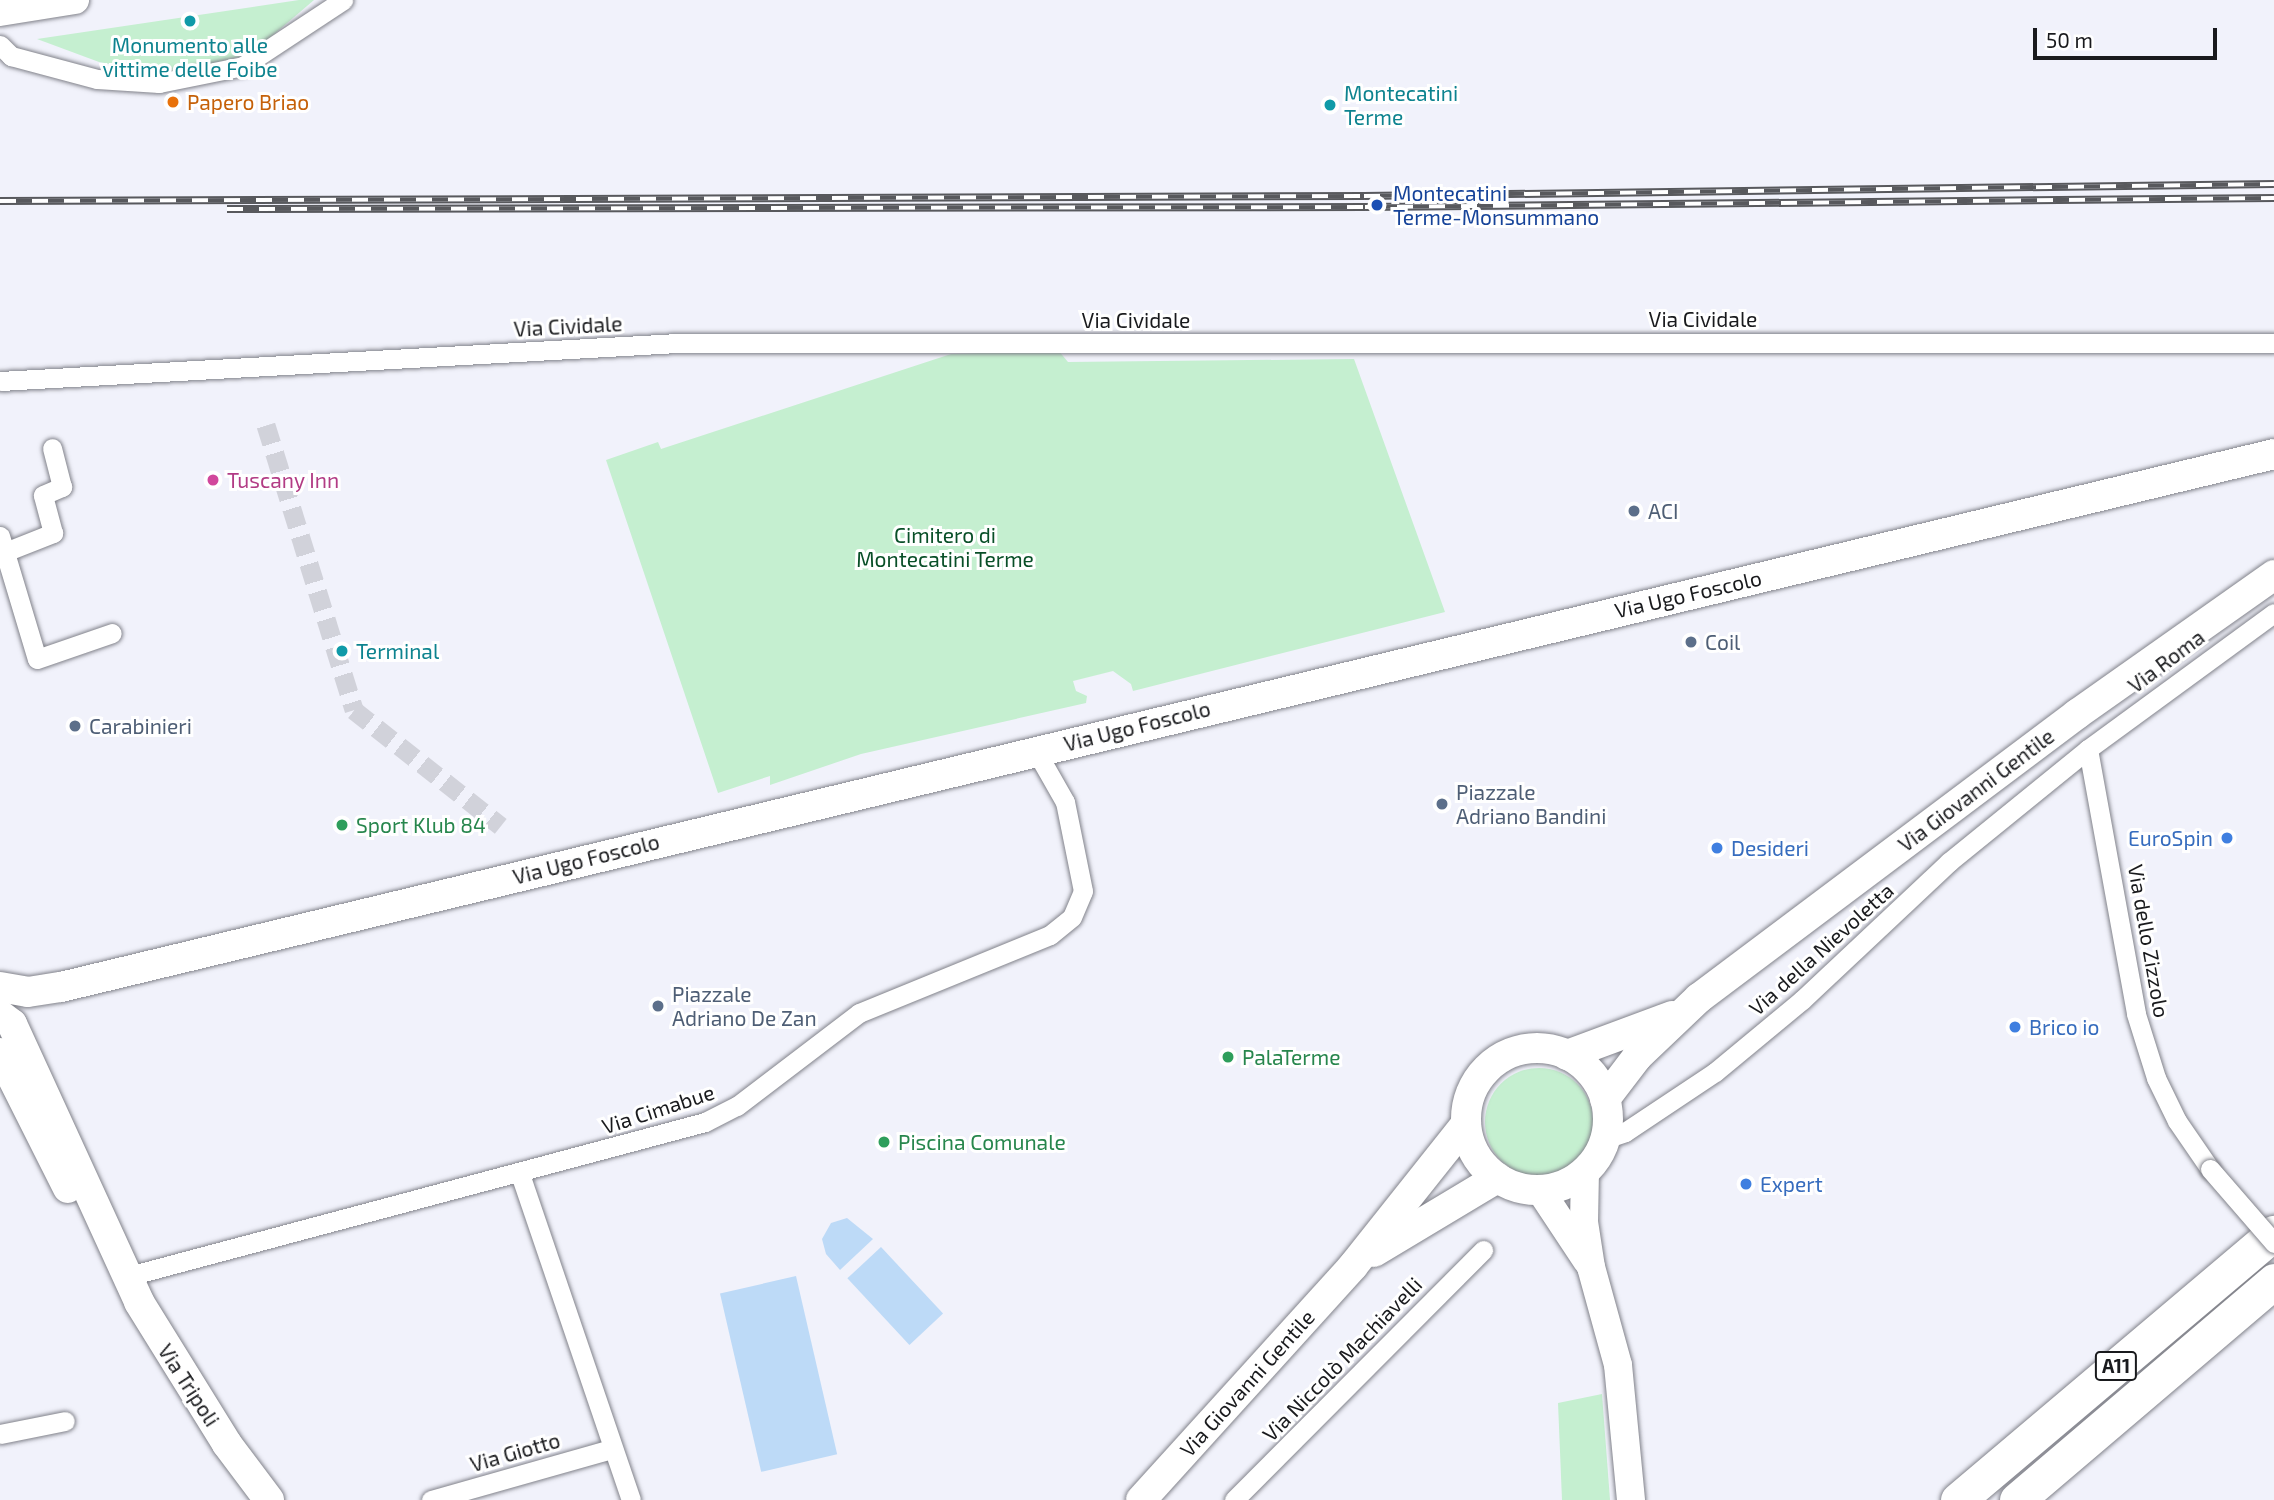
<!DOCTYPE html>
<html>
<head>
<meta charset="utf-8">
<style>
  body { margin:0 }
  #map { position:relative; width:2274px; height:1500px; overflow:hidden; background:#f1f2fb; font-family:"Exo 2",sans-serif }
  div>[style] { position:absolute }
  .green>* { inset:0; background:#c5efd0 }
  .round { border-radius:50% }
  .water>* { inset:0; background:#bddaf7; transform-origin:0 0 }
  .street-tunnel>* { height:19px; margin-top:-9.5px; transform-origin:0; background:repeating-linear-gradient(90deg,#d1d2da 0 19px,transparent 0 29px) }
  .roads { filter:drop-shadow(0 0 2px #81828a) drop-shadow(0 0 2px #81828a) }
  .street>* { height:19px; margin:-9.5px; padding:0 9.5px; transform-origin:9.5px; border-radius:9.5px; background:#fff }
  .secondary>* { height:28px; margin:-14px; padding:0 14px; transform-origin:14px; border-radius:14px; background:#fff }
  .primary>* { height:30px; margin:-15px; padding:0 15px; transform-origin:15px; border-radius:15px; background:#fff }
  .primary>.ring { margin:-15px; padding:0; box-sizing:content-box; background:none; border:30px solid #fff; border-radius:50% }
  .highway>* { height:35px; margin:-17.5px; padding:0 17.5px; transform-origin:17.5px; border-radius:17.5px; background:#fff }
  .rail>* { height:8px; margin-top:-4px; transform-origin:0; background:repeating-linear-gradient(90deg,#fff 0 16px,#58595d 0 32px); box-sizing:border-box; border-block:2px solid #58595d }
  .bridges { filter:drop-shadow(0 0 2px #81828a) drop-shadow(0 0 2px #81828a) }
  .street-bridge>* { height:19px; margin:-9.5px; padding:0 9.5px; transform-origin:9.5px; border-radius:9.5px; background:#fff }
  .dots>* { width:19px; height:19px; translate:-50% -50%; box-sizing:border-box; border:4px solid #fff; border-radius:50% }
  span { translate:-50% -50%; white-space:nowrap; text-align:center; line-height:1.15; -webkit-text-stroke:6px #fff; paint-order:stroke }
  .shield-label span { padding:2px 5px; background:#fff; border:2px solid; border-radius:5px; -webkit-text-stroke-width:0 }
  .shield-label { font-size:19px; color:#191a1d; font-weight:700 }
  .culture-label { font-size:21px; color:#0d838f }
  .left { translate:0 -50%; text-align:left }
  .food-label { font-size:21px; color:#c56008 }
  .transit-label { font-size:21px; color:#164399 }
  .street-label { font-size:21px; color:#191a1d }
  .hotel-label { font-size:21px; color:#b23c85 }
  .service-label { font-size:21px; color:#4e5e75 }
  .park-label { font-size:21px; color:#094f28 }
  .leisure-label { font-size:21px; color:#27864d }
  .shop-label { font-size:21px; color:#366cbe }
  .right { translate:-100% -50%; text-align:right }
  .scale { position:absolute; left:2033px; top:28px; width:184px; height:32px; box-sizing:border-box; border:4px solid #191a1d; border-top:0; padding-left:9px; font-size:21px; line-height:24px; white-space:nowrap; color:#191a1d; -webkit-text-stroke:5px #fff; paint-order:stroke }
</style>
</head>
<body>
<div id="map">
  <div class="green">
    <i style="clip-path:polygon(299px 0,314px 0,258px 48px,239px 57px,165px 74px,99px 62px,37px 39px)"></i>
    <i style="clip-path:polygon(1058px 350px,1068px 362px,1354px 359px,1445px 612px,1133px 691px,1131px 684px,1113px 671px,1073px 681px,1076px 691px,1087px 696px,1086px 703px,861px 754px,770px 785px,770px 776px,718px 793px,606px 460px,658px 442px,661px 449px,951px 354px)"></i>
    <i class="round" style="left:1485px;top:1068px;width:108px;height:108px"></i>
    <i style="clip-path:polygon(1602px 1394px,1610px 1500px,1562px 1500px,1558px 1403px)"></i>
  </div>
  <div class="water">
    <i style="clip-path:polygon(847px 1218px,873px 1239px,840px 1270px,826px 1254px,822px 1239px,831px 1223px)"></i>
    <i style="left:881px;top:1247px;width:91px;height:46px;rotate:47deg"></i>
    <i style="left:796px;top:1276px;width:183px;height:78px;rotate:77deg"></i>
  </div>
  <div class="street-tunnel">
    <i style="left:266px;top:425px;width:298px;rotate:72.8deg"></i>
    <i style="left:354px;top:710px;width:187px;rotate:38.3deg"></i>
  </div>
  <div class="roads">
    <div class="street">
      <i style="left:0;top:45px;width:16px;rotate:45deg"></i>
      <i style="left:11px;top:56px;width:89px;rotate:15deg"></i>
      <i style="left:97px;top:79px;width:62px;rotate:3.7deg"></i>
      <i style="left:159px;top:83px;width:86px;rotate:-11.4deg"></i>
      <i style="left:243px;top:66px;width:120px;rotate:-33.4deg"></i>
      <i style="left:0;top:381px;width:679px;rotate:-3.21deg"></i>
      <i style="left:678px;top:343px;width:1596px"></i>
      <i style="left:0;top:536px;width:128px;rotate:73.3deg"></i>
      <i style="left:37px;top:659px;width:79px;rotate:-19.1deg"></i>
      <i style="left:5px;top:552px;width:52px;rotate:-21.6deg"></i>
      <i style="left:53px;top:533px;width:39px;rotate:-105deg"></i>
      <i style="left:43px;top:495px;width:21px;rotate:-23deg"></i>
      <i style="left:62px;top:487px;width:40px;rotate:-104.4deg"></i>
      <i style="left:2088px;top:749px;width:269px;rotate:79.7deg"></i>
      <i style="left:2136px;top:1014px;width:67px;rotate:72.6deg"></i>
      <i style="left:2156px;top:1078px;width:48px;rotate:64deg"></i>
      <i style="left:2177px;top:1121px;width:58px;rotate:55.5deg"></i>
      <i style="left:1605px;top:1139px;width:21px;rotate:-19deg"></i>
      <i style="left:1625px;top:1132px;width:108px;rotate:-33.7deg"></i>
      <i style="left:1715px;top:1072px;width:113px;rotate:-39.6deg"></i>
      <i style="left:1802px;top:1000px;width:202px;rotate:-43.2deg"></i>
      <i style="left:1949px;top:862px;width:179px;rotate:-39.1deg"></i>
      <i style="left:2088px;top:749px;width:230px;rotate:-36.2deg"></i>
      <i style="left:520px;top:1174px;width:344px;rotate:71.2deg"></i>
      <i style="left:125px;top:1277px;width:600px;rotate:-14.96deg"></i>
      <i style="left:705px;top:1122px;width:36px;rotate:-27deg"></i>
      <i style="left:737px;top:1106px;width:153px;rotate:-37.3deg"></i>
      <i style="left:859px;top:1013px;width:206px;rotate:-22.2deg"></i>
      <i style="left:1050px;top:935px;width:28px;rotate:-39deg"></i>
      <i style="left:1072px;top:917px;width:28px;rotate:-67deg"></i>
      <i style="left:1083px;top:891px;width:91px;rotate:-101.4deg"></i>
      <i style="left:1065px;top:802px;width:59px;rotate:-119.6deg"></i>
      <i style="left:0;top:1434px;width:66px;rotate:-11.3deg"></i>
      <i style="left:431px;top:1500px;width:187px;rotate:-15.8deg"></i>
      <i style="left:1234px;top:1500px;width:353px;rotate:-45.1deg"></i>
    </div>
    <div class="secondary">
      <i style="left:0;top:12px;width:76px;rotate:-9.1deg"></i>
      <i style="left:1585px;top:1171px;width:51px;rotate:91.1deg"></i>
      <i style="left:1584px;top:1222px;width:46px;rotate:81.2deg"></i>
      <i style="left:1591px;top:1267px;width:102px;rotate:74.6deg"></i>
      <i style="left:1618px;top:1365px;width:136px;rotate:84.5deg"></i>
      <i style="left:1540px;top:1190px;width:85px;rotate:56.5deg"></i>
    </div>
    <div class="primary">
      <i style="left:0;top:987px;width:28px;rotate:10deg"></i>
      <i style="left:28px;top:992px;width:33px;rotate:-9deg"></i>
      <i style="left:61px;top:987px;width:2276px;rotate:-13.54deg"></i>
      <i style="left:0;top:1015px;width:15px;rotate:37deg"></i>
      <i style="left:12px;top:1024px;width:306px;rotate:65.4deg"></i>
      <i style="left:139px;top:1302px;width:167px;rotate:58.2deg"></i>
      <i style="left:227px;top:1444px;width:70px;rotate:53.1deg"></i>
      <i class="ring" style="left:1466px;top:1048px;width:112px;height:112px"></i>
      <i style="left:0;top:1053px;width:151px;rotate:63.3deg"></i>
      <i style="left:1567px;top:1055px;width:112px;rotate:-20.4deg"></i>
      <i style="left:1605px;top:1099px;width:53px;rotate:-52.7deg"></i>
      <i style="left:1637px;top:1057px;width:86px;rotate:-43.6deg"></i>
      <i style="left:1699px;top:998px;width:473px;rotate:-36.9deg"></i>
      <i style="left:2077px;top:714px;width:241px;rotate:-35.2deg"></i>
      <i style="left:1374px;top:1252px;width:144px;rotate:-31deg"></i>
      <i style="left:1141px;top:1500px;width:316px;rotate:-47.8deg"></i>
      <i style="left:1353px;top:1266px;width:181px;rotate:-51.5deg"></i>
    </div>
    <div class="highway">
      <i style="left:1958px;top:1500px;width:414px;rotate:-40.2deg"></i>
      <i style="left:2017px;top:1500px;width:338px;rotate:-40.4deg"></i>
    </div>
  </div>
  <div class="rail">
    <i style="left:0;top:201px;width:1364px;rotate:-0.21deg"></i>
    <i style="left:1364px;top:196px;width:910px;rotate:-0.76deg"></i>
    <i style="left:227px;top:209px;width:1138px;rotate:-0.1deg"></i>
    <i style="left:1365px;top:207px;width:909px;rotate:-0.57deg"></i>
  </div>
  <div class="bridges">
    <div class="street-bridge">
      <i style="left:2210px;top:1169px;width:98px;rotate:49.1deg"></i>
    </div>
  </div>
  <div class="dots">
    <i style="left:190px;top:21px;background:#0f9aa8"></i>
    <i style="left:173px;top:102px;background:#e8710a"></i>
    <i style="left:1330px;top:105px;background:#0f9aa8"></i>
    <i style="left:1377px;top:205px;background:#1a4fb4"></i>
    <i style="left:213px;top:480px;background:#d1479c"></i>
    <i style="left:1634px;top:511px;background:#5c6f8a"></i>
    <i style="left:1691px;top:642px;background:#5c6f8a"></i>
    <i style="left:342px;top:651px;background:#0f9aa8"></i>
    <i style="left:75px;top:726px;background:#5c6f8a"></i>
    <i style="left:1442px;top:804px;background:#5c6f8a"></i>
    <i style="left:342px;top:825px;background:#2e9e5b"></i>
    <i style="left:2227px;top:838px;background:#3f7fe0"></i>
    <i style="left:1717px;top:848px;background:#3f7fe0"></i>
    <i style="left:658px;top:1006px;background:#5c6f8a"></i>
    <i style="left:2015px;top:1027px;background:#3f7fe0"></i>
    <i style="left:1228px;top:1057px;background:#2e9e5b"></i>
    <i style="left:884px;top:1142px;background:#2e9e5b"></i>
    <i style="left:1746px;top:1184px;background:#3f7fe0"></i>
  </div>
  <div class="shield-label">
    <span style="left:2116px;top:1366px">A11</span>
  </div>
  <div class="culture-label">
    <span style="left:190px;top:57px">Monumento alle<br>vittime delle Foibe</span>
    <span class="left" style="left:1344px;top:105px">Montecatini<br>Terme</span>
    <span class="left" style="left:356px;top:651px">Terminal</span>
  </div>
  <div class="food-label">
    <span class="left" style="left:187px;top:102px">Papero Briao</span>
  </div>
  <div class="transit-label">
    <span class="left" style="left:1393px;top:205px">Montecatini<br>Terme-Monsummano</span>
  </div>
  <div class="street-label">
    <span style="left:1703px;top:319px">Via Cividale</span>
    <span style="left:1136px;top:320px">Via Cividale</span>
    <span style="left:568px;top:326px;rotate:-3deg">Via Cividale</span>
    <span style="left:1688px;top:594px;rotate:-13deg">Via Ugo Foscolo</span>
    <span style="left:2166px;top:661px;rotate:-37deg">Via Roma</span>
    <span style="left:1137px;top:726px;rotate:-14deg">Via Ugo Foscolo</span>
    <span style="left:1976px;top:790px;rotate:-37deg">Via Giovanni Gentile</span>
    <span style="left:586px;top:859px;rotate:-14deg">Via Ugo Foscolo</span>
    <span style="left:2149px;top:941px;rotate:80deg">Via dello Zizzolo</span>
    <span style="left:1821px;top:949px;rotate:-42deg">Via della Nievoletta</span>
    <span style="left:658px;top:1109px;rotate:-18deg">Via Cimabue</span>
    <span style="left:1342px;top:1359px;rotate:-46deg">Via Niccolò Machiavelli</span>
    <span style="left:1247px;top:1383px;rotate:-48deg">Via Giovanni Gentile</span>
    <span style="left:189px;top:1385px;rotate:57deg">Via Tripoli</span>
    <span style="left:515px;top:1452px;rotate:-16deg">Via Giotto</span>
  </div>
  <div class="hotel-label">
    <span class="left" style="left:227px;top:480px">Tuscany Inn</span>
  </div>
  <div class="service-label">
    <span class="left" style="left:1648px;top:511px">ACI</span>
    <span class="left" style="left:1705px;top:642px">Coil</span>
    <span class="left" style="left:89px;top:726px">Carabinieri</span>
    <span class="left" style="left:1456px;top:804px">Piazzale<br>Adriano Bandini</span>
    <span class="left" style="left:672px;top:1006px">Piazzale<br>Adriano De Zan</span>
  </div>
  <div class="park-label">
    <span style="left:945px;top:547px">Cimitero di<br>Montecatini Terme</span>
  </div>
  <div class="leisure-label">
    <span class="left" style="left:356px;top:825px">Sport Klub 84</span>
    <span class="left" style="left:1242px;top:1057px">PalaTerme</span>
    <span class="left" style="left:898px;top:1142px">Piscina Comunale</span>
  </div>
  <div class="shop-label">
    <span class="right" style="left:2213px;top:838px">EuroSpin</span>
    <span class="left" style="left:1731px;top:848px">Desideri</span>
    <span class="left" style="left:2029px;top:1027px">Brico io</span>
    <span class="left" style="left:1760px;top:1184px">Expert</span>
  </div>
  <div class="scale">50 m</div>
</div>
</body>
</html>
